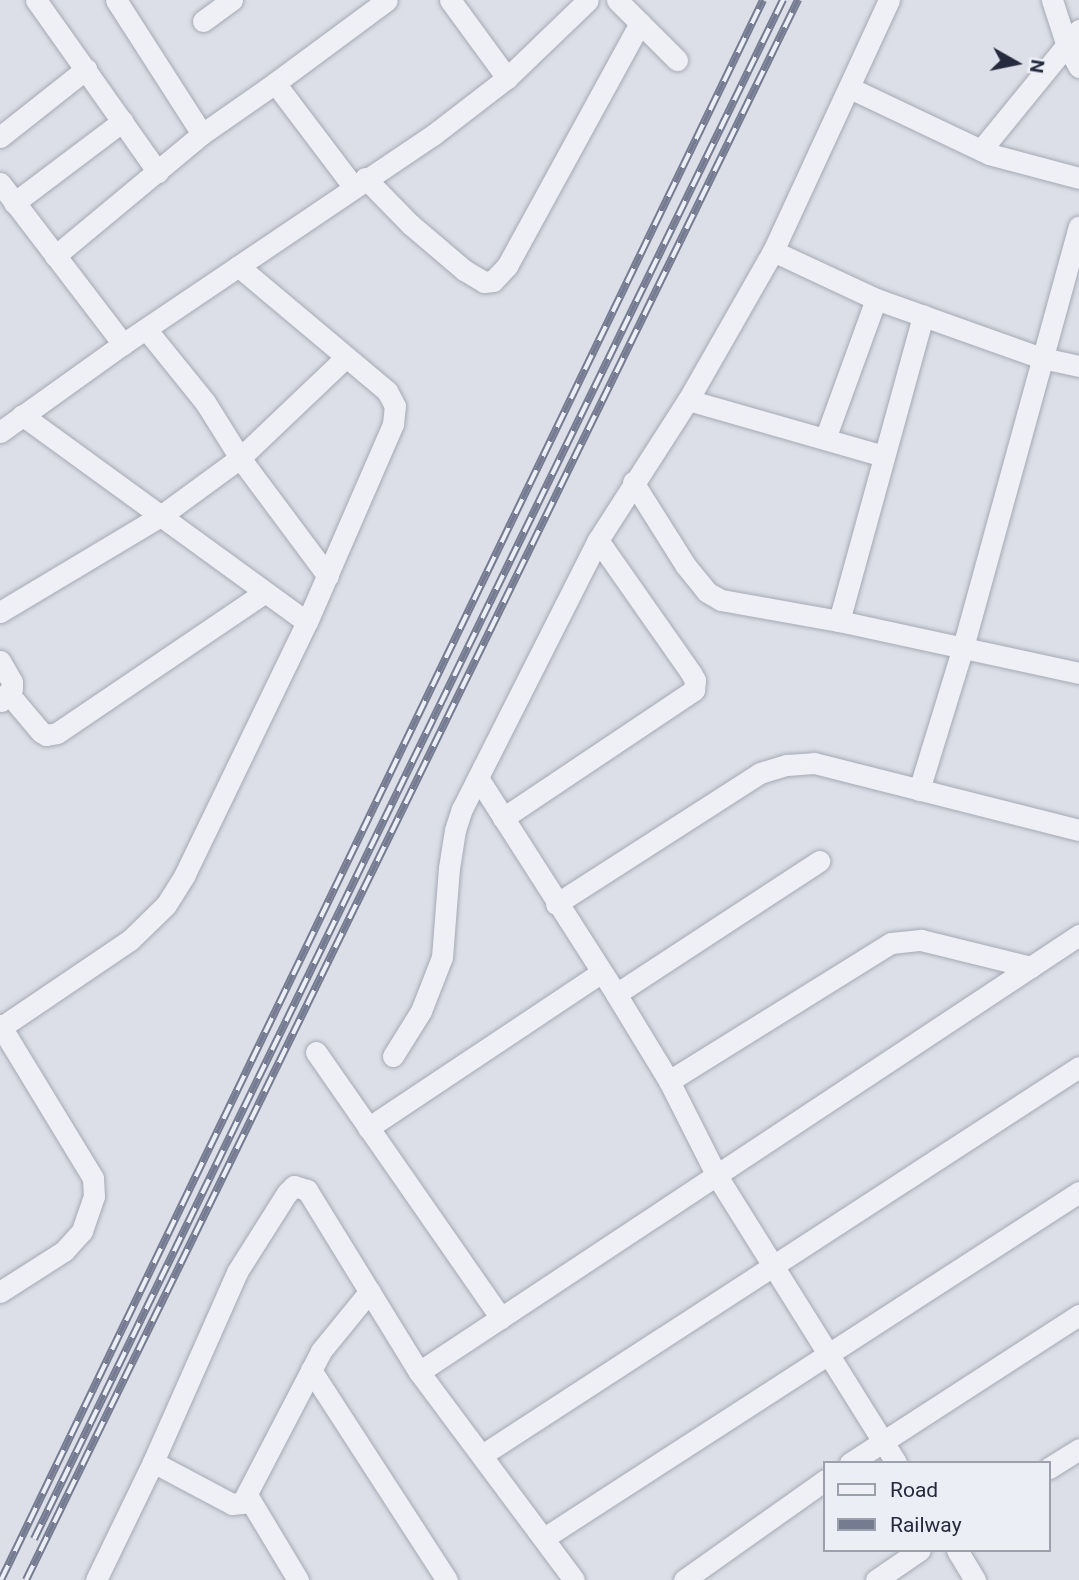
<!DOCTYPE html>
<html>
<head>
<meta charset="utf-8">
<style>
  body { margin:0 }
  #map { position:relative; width:1079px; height:1580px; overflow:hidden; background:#dcdfe7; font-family:Roboto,sans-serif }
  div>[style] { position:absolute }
  .roads { filter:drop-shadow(0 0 2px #a5a9b4) drop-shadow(0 0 2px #a5a9b4) }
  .minor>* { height:21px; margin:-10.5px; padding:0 10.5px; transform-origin:10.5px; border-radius:10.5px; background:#eff0f5 }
  .rail>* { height:8px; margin-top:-4px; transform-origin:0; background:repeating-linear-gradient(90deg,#ebeef5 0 16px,#757b91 0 32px); box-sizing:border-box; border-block:2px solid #757b91 }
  span { translate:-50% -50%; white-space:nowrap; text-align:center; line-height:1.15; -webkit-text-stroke:6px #ebeef5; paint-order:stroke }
  .legend { position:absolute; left:823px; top:1461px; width:228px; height:91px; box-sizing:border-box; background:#ebeef5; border:2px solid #9ca0ac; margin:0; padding:9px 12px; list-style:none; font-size:21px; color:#252a3e }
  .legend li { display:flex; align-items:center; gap:14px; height:35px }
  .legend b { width:35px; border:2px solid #9ca0ac }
  .north { position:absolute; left:981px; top:28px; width:70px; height:70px; -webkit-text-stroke:5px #ebeef5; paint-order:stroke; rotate:99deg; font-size:19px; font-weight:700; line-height:28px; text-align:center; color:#252a3e }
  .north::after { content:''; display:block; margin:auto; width:24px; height:32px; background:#252a3e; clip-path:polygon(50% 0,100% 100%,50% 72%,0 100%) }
</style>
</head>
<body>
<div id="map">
  <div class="roads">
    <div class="minor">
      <i style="left:36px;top:0;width:211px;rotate:54.7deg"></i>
      <i style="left:116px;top:0;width:159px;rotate:57.3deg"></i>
      <i style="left:450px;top:0;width:97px;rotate:53.8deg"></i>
      <i style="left:617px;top:0;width:85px;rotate:45deg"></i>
      <i style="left:1052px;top:0;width:45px;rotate:72deg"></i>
      <i style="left:1066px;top:43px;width:27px;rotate:62deg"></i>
      <i style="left:203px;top:21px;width:36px;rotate:-36deg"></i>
      <i style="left:275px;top:83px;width:139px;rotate:-36.5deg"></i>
      <i style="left:850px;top:88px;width:154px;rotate:25.4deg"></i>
      <i style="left:989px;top:154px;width:93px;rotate:14.9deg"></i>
      <i style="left:0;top:137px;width:110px;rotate:-38.3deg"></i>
      <i style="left:981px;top:150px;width:155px;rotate:-50.8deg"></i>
      <i style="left:365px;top:178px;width:64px;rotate:45.6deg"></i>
      <i style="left:410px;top:224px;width:71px;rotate:40.4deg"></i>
      <i style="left:464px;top:270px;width:23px;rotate:31deg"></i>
      <i style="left:484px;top:282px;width:9px;rotate:-6deg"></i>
      <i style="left:493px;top:281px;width:21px;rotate:-47deg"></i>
      <i style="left:507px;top:266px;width:277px;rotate:-61.3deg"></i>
      <i style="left:0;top:183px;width:203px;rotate:52.6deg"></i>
      <i style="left:123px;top:344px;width:151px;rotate:144.4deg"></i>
      <i style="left:14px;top:203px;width:136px;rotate:-37deg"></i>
      <i style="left:773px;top:251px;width:114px;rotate:25deg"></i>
      <i style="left:876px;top:299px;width:176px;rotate:19.6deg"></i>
      <i style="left:1042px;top:358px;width:38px;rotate:12deg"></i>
      <i style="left:55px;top:256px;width:191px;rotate:-39.7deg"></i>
      <i style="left:202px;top:134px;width:89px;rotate:-34.9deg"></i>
      <i style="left:275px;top:83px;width:129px;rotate:52.9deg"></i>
      <i style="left:146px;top:329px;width:94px;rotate:51.1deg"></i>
      <i style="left:205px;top:402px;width:66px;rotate:58deg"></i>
      <i style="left:240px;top:458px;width:147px;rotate:53.3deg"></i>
      <i style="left:123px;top:344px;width:374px;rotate:-34deg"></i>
      <i style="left:433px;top:135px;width:93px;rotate:-37.6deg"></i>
      <i style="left:507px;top:78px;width:112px;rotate:-43.9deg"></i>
      <i style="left:688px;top:400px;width:203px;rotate:16deg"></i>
      <i style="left:22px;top:415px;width:352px;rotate:36deg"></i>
      <i style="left:825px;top:439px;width:149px;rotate:-70deg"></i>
      <i style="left:633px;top:482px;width:99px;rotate:57.8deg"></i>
      <i style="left:686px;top:566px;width:33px;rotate:51deg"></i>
      <i style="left:707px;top:592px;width:16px;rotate:30deg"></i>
      <i style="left:721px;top:600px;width:120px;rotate:10.1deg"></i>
      <i style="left:839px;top:621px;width:246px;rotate:12.2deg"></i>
      <i style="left:0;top:612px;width:189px;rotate:-30.9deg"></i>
      <i style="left:162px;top:515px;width:97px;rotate:-36.2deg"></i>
      <i style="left:240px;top:458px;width:145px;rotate:-43.6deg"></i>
      <i style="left:839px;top:621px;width:317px;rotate:-74.6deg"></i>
      <i style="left:0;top:661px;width:24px;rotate:60deg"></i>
      <i style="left:12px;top:682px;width:6px;rotate:90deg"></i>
      <i style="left:12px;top:688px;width:17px;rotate:130deg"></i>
      <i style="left:8px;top:693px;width:51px;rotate:49.8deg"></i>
      <i style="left:41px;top:732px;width:6px;rotate:31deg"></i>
      <i style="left:46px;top:735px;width:11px;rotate:-10deg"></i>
      <i style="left:57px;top:733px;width:251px;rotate:-34.1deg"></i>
      <i style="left:478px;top:778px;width:256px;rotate:57.4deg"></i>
      <i style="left:616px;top:994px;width:102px;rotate:58.7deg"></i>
      <i style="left:669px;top:1081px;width:106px;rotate:63.2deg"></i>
      <i style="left:717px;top:1176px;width:338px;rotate:58deg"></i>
      <i style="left:919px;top:790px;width:150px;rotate:-72.9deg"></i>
      <i style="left:963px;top:647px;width:436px;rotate:-74.6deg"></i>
      <i style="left:503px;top:818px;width:230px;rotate:-33.8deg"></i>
      <i style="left:694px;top:690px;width:10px;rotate:-84deg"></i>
      <i style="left:695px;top:680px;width:8px;rotate:-120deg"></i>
      <i style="left:691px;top:673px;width:162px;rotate:-125deg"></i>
      <i style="left:556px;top:904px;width:242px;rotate:-32.7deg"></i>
      <i style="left:760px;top:773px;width:28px;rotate:-17deg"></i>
      <i style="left:787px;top:765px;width:27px;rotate:-4deg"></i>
      <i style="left:814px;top:763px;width:273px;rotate:14.2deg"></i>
      <i style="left:616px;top:994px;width:243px;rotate:-33.2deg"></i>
      <i style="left:0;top:1025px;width:179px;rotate:58.7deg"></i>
      <i style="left:93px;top:1178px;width:18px;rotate:87deg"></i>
      <i style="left:94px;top:1196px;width:37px;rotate:109deg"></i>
      <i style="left:82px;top:1231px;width:27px;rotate:132deg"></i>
      <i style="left:64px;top:1251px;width:76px;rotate:147.4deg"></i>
      <i style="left:0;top:1028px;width:157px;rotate:-34.1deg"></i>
      <i style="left:130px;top:940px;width:50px;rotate:-44.2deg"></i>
      <i style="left:166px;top:905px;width:36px;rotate:-58deg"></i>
      <i style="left:185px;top:874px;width:280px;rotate:-64.2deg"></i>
      <i style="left:307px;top:622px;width:216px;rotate:-66.5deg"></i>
      <i style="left:393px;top:424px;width:18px;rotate:-84deg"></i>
      <i style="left:395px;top:406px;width:17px;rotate:-118deg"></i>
      <i style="left:387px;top:391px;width:194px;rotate:-140deg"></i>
      <i style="left:316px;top:1052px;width:324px;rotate:55.2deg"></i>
      <i style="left:393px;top:1056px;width:53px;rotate:-58.1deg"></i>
      <i style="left:421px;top:1011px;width:58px;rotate:-68.7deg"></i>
      <i style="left:442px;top:957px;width:89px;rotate:-85.5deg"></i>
      <i style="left:449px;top:868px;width:38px;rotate:-81deg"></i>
      <i style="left:455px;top:830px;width:22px;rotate:-72deg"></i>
      <i style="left:462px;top:809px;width:301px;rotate:-63.2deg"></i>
      <i style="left:598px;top:540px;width:166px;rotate:-57.3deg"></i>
      <i style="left:688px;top:400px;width:172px;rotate:-60.3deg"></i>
      <i style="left:773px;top:251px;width:277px;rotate:-65.2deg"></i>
      <i style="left:669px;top:1081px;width:261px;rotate:-31.9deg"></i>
      <i style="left:891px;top:943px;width:30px;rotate:-6deg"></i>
      <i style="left:921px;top:940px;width:113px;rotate:13.8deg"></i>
      <i style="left:368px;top:1128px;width:279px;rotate:-33.7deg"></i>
      <i style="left:311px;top:1370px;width:250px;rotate:57.1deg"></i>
      <i style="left:419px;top:1372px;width:792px;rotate:-33.51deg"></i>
      <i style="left:482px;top:1455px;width:712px;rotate:-33.02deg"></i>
      <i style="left:153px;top:1462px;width:89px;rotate:28deg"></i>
      <i style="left:232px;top:1504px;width:10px;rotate:-6deg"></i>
      <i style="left:242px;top:1503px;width:171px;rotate:-62.5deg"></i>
      <i style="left:321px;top:1351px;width:77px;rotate:-50.8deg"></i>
      <i style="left:850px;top:1463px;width:273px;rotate:-32.9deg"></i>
      <i style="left:1049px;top:1468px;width:36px;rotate:-32deg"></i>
      <i style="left:247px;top:1495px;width:99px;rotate:59deg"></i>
      <i style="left:544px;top:1538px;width:637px;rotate:-32.89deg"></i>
      <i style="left:957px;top:1550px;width:35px;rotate:59deg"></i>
      <i style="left:96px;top:1580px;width:131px;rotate:-64.2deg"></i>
      <i style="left:153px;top:1462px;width:208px;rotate:-66.1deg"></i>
      <i style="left:237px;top:1272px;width:93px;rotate:-57.7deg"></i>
      <i style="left:287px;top:1193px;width:10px;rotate:-45deg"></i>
      <i style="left:294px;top:1186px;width:14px;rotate:17deg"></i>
      <i style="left:307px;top:1190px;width:214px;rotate:58.4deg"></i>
      <i style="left:419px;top:1372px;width:259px;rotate:53.3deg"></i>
      <i style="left:684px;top:1580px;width:173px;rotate:-35.3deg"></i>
      <i style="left:876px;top:1580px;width:53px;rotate:-34.3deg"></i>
    </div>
  </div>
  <div class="rail">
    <i style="left:34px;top:1539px;width:1712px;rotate:-64.05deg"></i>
    <i style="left:1px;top:1580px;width:1754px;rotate:-64.25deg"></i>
    <i style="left:26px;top:1580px;width:1759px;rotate:-63.96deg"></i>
  </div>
  <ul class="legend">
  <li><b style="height:9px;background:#eff0f5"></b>Road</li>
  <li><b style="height:9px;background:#757b91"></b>Railway</li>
  </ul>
  <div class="north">N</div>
</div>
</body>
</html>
